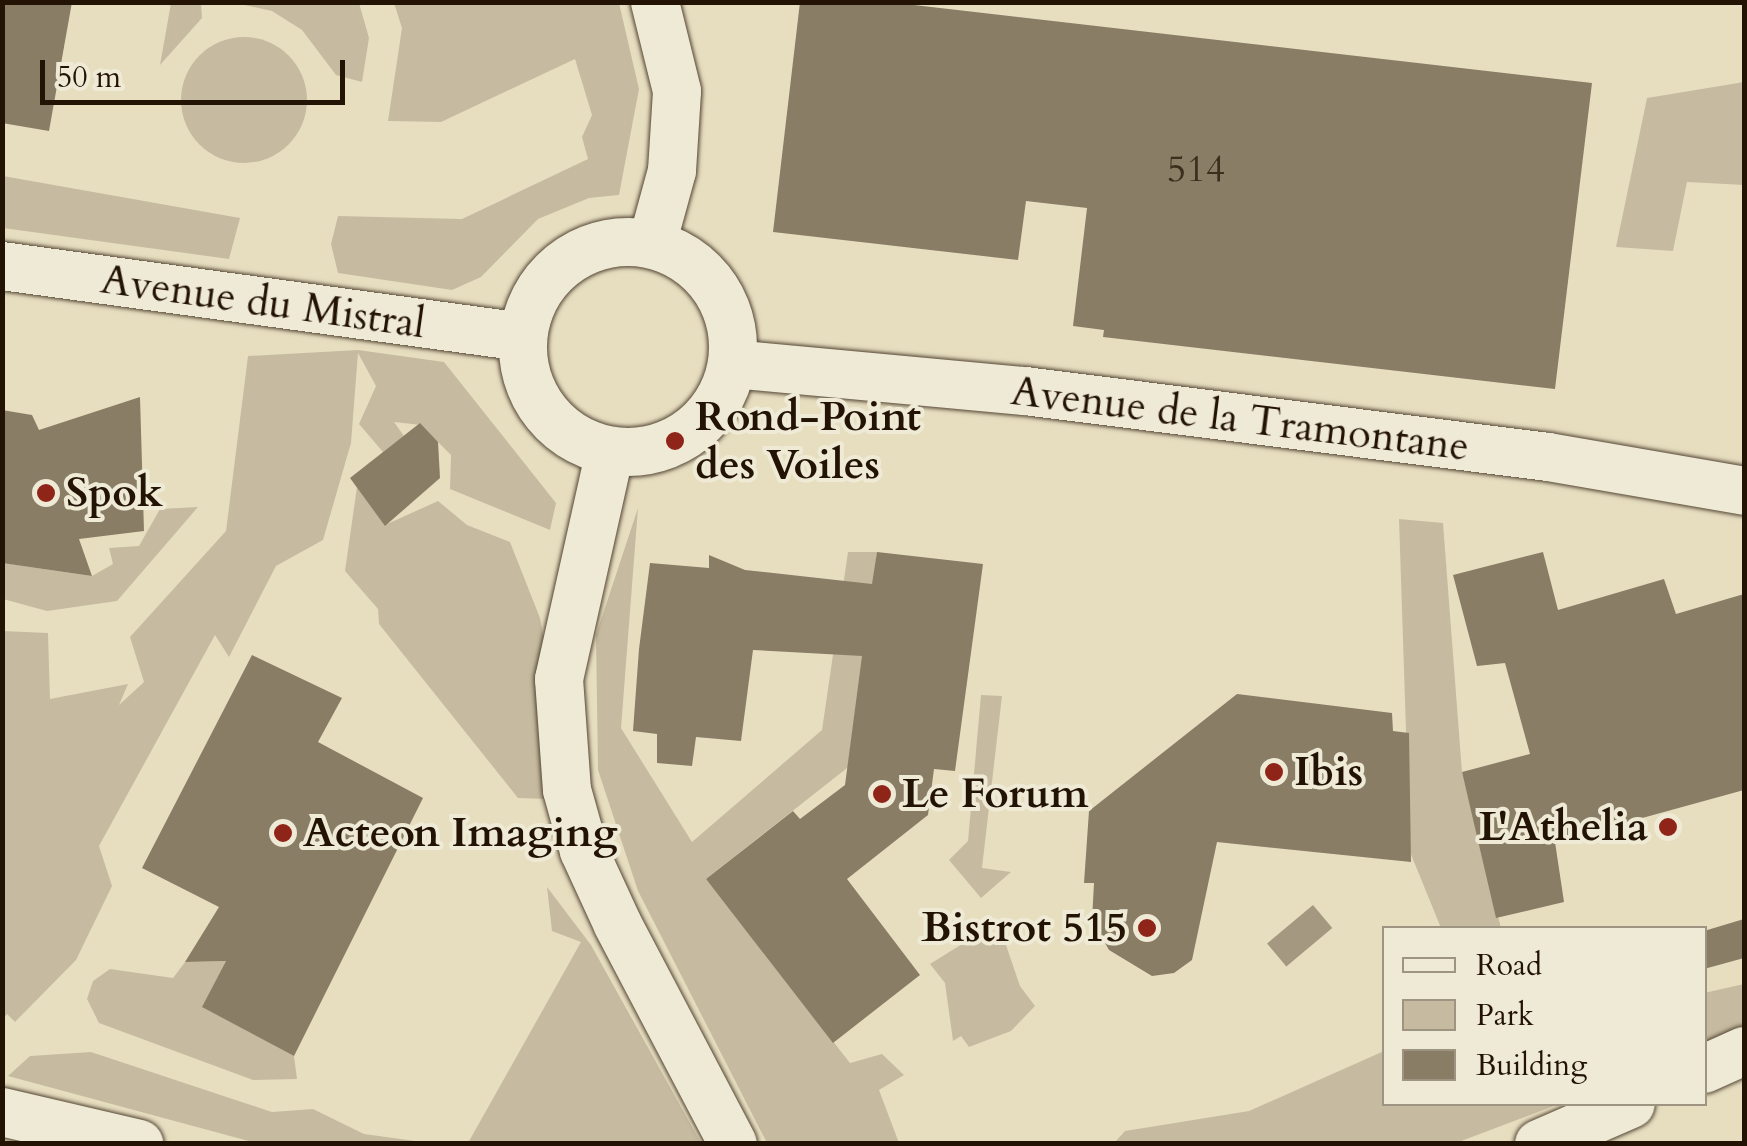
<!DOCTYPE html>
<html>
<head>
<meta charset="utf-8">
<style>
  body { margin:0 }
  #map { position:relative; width:1747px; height:1146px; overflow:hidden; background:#e7dec0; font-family:Cardo,serif }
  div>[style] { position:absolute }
  .green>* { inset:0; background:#c6bba0 }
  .round { border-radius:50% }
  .water>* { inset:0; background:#a49980; transform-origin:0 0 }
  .building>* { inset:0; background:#897d66 }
  .roads { filter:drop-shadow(0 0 2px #544634) drop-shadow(0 0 2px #544634) }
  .minor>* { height:48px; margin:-24px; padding:0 24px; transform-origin:24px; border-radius:24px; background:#efead6 }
  .minor>.ring { margin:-24px; padding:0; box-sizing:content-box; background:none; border:48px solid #efead6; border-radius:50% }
  .dots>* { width:28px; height:28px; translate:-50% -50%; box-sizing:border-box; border:5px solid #efead6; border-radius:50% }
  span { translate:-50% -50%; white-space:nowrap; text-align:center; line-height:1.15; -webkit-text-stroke:8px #efead6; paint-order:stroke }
  .number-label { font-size:38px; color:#3c2e1d }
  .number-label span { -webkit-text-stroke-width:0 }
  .street-label { font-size:42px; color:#231305 }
  .poi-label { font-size:42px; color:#231305; font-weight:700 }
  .left { translate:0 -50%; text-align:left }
  .right { translate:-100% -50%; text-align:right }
  .frame { position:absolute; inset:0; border:5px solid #231305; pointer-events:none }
  .legend { position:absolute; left:1382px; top:926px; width:325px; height:180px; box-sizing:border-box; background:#efead6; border:2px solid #9d9482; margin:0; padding:12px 18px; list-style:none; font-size:30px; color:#231305 }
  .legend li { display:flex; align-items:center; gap:20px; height:50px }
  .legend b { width:50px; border:2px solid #9d9482 }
  .scale { position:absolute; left:40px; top:60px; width:305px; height:45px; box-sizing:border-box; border:5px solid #231305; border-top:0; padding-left:12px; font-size:30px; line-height:35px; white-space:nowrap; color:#231305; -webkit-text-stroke:8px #efead6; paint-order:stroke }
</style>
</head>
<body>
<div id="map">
  <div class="green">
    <i style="clip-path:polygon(171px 3px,201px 3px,202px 18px,160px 65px)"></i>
    <i style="clip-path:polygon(235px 3px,359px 3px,369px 38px,362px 82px,336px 75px,302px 30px,272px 11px)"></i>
    <i style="clip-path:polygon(394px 3px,619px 3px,639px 89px,619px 195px,589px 198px,538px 219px,481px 277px,452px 290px,338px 273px,331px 244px,338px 216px,462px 219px,588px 159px,582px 137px,592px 115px,575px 59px,441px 122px,388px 121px,402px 28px)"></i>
    <i class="round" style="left:181px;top:37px;width:126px;height:126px"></i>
    <i style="clip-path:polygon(1744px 82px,1744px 185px,1687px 182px,1673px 251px,1616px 247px,1647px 98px)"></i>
    <i style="clip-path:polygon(3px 176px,240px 218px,229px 259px,3px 228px)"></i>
    <i style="clip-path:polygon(358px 350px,444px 362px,556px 503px,550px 530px,450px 489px,451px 455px,421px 425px,394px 422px,404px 436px,383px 452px,359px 424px,376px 386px,358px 353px,351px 443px,323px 540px,276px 566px,229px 657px,215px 635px,99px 846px,112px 886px,76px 960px,15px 1022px,7px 1014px,3px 1019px,3px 631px,48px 633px,50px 699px,128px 684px,119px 705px,144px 682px,130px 637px,226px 531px,248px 356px)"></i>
    <i style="clip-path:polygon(357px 487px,385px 525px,438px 501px,467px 525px,510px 542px,540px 618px,552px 682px,546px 799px,518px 798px,379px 624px,378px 609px,345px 571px)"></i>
    <i style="clip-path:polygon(198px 507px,117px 601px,47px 611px,3px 599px,3px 563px,92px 576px,113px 564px,109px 548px,139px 546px,160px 509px)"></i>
    <i style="clip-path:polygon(638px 508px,621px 728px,692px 842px,822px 730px,848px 552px,877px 552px,856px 761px,706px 879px,850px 1063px,882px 1054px,904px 1075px,879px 1090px,899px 1143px,767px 1143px,638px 891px,598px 770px,596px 635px)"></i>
    <i style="clip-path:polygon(1399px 519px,1443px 523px,1462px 772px,1501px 928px,1441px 928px,1410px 852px)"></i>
    <i style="clip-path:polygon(981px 695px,1002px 696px,982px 868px,1011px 872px,981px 898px,949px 860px,968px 841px)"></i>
    <i style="clip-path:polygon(547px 887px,591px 945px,701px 1143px,468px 1143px,581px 942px,552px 931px)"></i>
    <i style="clip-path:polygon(983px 931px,1006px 945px,1020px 986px,1035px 1006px,1011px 1031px,969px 1047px,961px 1036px,953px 1041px,945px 983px,930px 964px)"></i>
    <i style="clip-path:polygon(226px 961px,203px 1007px,294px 1056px,297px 1079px,253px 1080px,99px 1023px,87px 999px,93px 981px,110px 969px,173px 978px,185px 962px)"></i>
    <i style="clip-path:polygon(1744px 984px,1744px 1032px,1705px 1047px,1704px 993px)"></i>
    <i style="clip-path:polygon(1384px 1051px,1384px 1104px,1559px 1104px,1456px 1143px,1114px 1143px,1125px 1131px,1249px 1111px)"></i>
    <i style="clip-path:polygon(91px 1052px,272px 1112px,313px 1109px,364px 1134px,430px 1143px,256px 1143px,8px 1076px,30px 1056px)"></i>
  </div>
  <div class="water">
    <i style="left:1313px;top:905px;width:30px;height:60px;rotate:50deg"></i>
  </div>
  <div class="building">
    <i style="clip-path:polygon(2px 2px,72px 2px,49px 131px,2px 123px)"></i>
    <i style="clip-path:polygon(800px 2px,888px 2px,1592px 83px,1555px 389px,1103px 337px,1104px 330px,1073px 326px,1087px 208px,1026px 201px,1018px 260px,773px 232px)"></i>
    <i style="clip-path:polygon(140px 397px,144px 531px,79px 539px,92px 576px,2px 563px,2px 410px,32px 415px,39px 430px)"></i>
    <i style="clip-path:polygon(420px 423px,438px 442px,440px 478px,385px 526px,350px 478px)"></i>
    <i style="clip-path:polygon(877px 552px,983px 564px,955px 771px,934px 769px,928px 815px,847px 879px,920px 975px,833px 1043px,706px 879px,793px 811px,800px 819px,845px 785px,862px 656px,753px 650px,741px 741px,696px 737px,692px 766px,657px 763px,657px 734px,633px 731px,639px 649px,650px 563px,709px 568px,709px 555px,745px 570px,872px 584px)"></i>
    <i style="clip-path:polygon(1543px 552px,1558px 610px,1664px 579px,1676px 614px,1744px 594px,1744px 790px,1555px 842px,1564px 902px,1496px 918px,1462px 772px,1530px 754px,1505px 663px,1477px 666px,1453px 575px)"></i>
    <i style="clip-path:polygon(252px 655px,342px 698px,318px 742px,423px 798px,294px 1056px,202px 1007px,226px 961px,185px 962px,219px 907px,142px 868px)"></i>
    <i style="clip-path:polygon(1237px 694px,1392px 713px,1393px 731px,1409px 733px,1411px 862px,1217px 842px,1192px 960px,1174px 973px,1152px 976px,1109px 950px,1092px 920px,1094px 883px,1084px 883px,1089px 811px)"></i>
    <i style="clip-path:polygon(1744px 919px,1744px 958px,1704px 969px,1704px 931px)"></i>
  </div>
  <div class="roads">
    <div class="minor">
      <i class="ring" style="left:523px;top:242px;width:162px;height:162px"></i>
      <i style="left:652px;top:244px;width:76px;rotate:-74.7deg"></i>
      <i style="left:672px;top:171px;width:80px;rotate:-86.4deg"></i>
      <i style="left:677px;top:91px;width:92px;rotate:-103.9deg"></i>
      <i style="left:2px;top:266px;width:526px;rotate:7.76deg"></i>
      <i style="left:733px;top:364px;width:293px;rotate:5.3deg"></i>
      <i style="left:1025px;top:391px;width:527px;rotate:7.19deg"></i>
      <i style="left:1548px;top:457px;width:199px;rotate:9.8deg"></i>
      <i style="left:610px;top:451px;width:234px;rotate:102.6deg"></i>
      <i style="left:559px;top:679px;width:111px;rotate:85.9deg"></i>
      <i style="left:567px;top:790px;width:63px;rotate:74.4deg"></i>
      <i style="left:584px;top:851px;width:81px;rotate:65.3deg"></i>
      <i style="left:618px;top:925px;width:247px;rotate:62.3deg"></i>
      <i style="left:1704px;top:1069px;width:44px;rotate:-24.2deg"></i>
      <i style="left:2px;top:1112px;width:141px;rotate:13.1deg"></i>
      <i style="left:1539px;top:1144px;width:100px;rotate:-23.5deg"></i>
    </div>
  </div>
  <div class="dots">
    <i style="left:675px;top:441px;background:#8f2418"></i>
    <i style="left:46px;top:493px;background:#8f2418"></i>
    <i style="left:1274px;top:772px;background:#8f2418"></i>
    <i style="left:882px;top:794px;background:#8f2418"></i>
    <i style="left:1668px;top:827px;background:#8f2418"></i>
    <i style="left:283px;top:833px;background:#8f2418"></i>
    <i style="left:1147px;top:928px;background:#8f2418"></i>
  </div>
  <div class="number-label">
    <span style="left:1196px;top:170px">514</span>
  </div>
  <div class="street-label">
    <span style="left:263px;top:302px;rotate:8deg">Avenue du Mistral</span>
    <span style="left:1240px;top:419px;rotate:7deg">Avenue de la Tramontane</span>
  </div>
  <div class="poi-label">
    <span class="left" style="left:695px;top:441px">Rond-Point<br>des Voiles</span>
    <span class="left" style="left:66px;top:493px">Spok</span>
    <span class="left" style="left:1294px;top:772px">Ibis</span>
    <span class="left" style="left:902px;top:794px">Le Forum</span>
    <span class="right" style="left:1648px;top:827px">L'Athelia</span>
    <span class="left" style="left:303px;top:833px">Acteon Imaging</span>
    <span class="right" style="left:1127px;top:928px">Bistrot 515</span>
  </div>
  <div class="frame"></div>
  <ul class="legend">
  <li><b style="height:12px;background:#efead6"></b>Road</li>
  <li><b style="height:28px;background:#c6bba0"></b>Park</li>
  <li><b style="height:28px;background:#897d66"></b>Building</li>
  </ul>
  <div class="scale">50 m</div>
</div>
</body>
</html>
